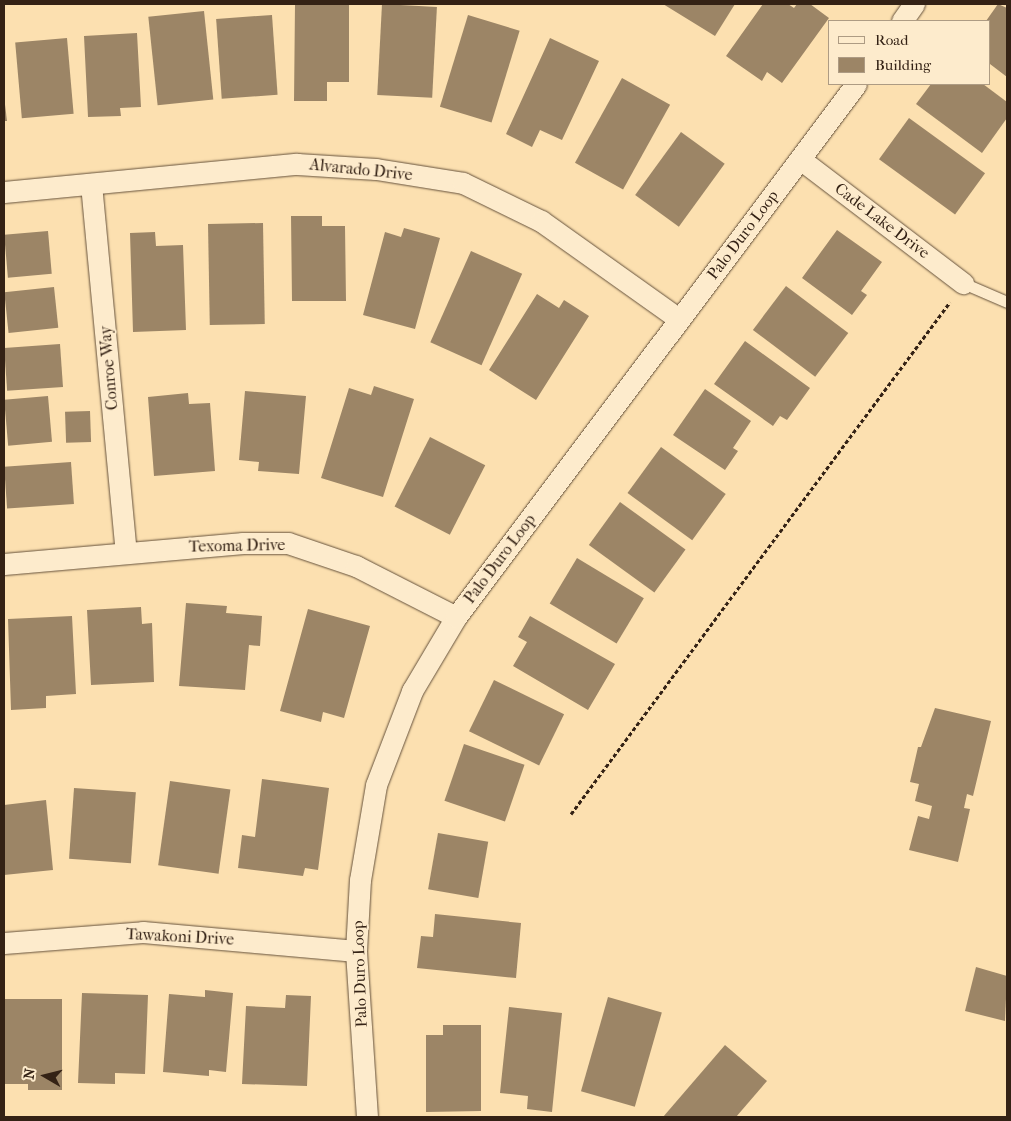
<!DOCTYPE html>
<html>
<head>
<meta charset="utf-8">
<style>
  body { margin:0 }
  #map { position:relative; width:1011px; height:1121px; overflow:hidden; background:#fce0b0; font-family:"IM FELL French Canon",serif }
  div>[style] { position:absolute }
  .building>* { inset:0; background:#9c8566; transform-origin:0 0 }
  .path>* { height:3px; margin-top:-1.5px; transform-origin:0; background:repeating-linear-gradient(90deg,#342215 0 4px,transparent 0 6.5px) }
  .roads { filter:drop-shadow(0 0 1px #66523c) drop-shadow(0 0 1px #66523c) }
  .service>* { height:11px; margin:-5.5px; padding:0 5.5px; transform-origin:5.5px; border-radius:5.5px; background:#fdebcc }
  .minor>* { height:21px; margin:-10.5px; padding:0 10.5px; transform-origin:10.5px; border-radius:10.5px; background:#fdebcc }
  span { translate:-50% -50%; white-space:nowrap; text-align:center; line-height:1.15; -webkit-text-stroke:4px #fdebcc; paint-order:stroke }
  .street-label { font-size:16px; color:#342215 }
  .frame { position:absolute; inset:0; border:5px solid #342215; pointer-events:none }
  .legend { position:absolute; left:828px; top:20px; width:162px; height:65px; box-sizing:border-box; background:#fdebcc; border:1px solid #ad9b83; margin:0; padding:6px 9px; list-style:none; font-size:15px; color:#342215 }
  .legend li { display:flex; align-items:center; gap:10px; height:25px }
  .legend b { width:25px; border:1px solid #ad9b83 }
  .north { position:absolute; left:20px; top:1051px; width:50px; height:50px; -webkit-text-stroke:4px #fdebcc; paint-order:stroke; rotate:278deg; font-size:14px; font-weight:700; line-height:20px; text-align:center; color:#342215 }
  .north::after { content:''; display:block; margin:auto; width:18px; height:22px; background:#342215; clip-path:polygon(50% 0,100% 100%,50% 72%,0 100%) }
</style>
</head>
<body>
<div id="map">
  <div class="building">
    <i style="clip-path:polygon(295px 4px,349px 4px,349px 82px,327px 82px,327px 101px,294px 101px)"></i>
    <i style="left:382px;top:4px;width:55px;height:91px;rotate:3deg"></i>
    <i style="clip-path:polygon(663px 4px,735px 4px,715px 36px)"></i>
    <i style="clip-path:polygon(763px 4px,788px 4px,794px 8px,797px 4px,810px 4px,829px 18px,782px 83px,767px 72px,762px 81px,726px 56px)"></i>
    <i style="clip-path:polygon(998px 4px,1007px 8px,1007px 77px,990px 64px,990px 21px,986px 21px)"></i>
    <i style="left:204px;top:11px;width:89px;height:56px;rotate:84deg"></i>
    <i style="left:272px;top:15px;width:80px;height:56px;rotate:86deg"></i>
    <i style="left:468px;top:15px;width:54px;height:96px;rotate:17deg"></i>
    <i style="clip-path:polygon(137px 33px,141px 107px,120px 108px,121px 116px,88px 117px,84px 36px)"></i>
    <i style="left:67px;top:38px;width:76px;height:52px;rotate:85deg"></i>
    <i style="clip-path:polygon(550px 38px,599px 61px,562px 140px,540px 130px,532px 147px,506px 134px)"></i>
    <i style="left:622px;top:78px;width:55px;height:97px;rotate:29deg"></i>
    <i style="clip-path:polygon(931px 84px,983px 84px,1007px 102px,1007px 118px,982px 153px,916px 104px)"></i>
    <i style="clip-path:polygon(4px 96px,7px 121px,4px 121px)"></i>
    <i style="left:909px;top:118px;width:94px;height:51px;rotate:36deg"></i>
    <i style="left:681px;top:132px;width:54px;height:78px;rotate:36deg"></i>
    <i style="clip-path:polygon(291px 216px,322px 216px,322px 226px,345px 226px,346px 301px,292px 301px)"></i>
    <i style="left:263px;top:223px;width:101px;height:55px;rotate:89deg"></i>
    <i style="clip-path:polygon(404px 228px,440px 238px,415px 329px,363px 315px,385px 232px,401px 237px)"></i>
    <i style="clip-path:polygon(837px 230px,882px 262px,861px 291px,867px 295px,852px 315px,802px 278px)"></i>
    <i style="left:48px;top:231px;width:43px;height:44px;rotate:85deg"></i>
    <i style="clip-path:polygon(155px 232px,156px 246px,183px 245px,186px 330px,133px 332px,130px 233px)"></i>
    <i style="left:471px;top:251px;width:56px;height:100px;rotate:24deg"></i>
    <i style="left:786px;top:286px;width:78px;height:55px;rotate:37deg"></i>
    <i style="left:54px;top:287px;width:41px;height:50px;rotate:84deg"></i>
    <i style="clip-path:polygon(537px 294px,559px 308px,564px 300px,589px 316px,536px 400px,489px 370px)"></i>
    <i style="clip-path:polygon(745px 341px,810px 388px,787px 420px,780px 416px,773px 426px,714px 384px)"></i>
    <i style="left:60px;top:344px;width:43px;height:56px;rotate:86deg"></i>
    <i style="clip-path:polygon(374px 386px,414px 399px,383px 497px,321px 478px,349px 388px,371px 395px)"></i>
    <i style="clip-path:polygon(705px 389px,751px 421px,733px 448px,738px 451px,725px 470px,673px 435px)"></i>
    <i style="clip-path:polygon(245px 391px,306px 396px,299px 474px,258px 471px,259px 462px,239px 460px)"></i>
    <i style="clip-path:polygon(188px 393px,189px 404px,210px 403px,215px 471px,154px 476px,148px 397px)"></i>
    <i style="left:48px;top:396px;width:46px;height:44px;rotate:85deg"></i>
    <i style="left:90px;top:411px;width:31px;height:25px;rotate:88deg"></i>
    <i style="left:430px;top:437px;width:62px;height:78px;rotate:27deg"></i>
    <i style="left:661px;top:447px;width:80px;height:57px;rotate:36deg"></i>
    <i style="left:71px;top:462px;width:42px;height:67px;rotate:86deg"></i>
    <i style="left:620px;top:502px;width:81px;height:53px;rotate:36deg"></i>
    <i style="left:577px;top:558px;width:78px;height:53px;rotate:31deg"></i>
    <i style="clip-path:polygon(186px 603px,227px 606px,226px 613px,262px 616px,260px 646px,249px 645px,245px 690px,179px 686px)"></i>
    <i style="clip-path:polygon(141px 607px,142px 624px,152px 623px,154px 682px,91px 685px,87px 610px)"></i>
    <i style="clip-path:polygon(308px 609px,370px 626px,344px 718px,323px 712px,321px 722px,280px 711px)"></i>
    <i style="clip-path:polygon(72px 616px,76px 694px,46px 696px,46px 708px,11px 710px,8px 619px)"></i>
    <i style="clip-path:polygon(530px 616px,615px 664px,588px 710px,513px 666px,527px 642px,518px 637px)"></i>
    <i style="left:494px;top:680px;width:78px;height:57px;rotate:26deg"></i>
    <i style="clip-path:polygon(935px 708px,991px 721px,973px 796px,967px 794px,964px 808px,970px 809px,958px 862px,909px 850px,918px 816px,929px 819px,932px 806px,915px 801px,919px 784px,910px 782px,918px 747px,921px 747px)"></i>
    <i style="left:464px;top:744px;width:64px;height:60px;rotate:19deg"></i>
    <i style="clip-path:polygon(262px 779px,329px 788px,318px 870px,305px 868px,303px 876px,238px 868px,242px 835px,255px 837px)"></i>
    <i style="left:170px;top:781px;width:61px;height:85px;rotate:8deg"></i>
    <i style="left:74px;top:788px;width:62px;height:71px;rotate:4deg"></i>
    <i style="clip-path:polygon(46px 800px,53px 870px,4px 875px,4px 805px)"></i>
    <i style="left:438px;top:833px;width:51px;height:57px;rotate:10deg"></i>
    <i style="clip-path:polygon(435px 914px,521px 923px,516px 978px,417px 968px,421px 936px,433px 937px)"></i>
    <i style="clip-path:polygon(976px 967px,1007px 976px,1005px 1021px,965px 1011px)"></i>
    <i style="clip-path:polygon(205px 990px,233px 993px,226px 1072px,209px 1070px,209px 1076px,163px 1072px,169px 994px,205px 997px)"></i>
    <i style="clip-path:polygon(82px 993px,148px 995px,145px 1074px,115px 1073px,115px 1084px,78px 1083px)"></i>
    <i style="clip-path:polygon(286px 995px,311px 996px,307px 1086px,242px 1084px,246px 1006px,285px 1008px)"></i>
    <i style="left:608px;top:997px;width:56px;height:98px;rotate:16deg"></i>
    <i style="clip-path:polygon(4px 999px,62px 999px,62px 1090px,28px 1090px,28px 1084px,4px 1084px)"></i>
    <i style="clip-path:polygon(509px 1007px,562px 1013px,552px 1112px,527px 1109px,528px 1096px,500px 1093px)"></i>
    <i style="clip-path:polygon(443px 1025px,481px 1025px,481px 1111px,426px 1112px,426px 1035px,443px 1035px)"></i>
    <i style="clip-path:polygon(725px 1045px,767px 1081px,736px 1117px,663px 1117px)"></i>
  </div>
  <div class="path">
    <i style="left:571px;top:814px;width:637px;rotate:-53.49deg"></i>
  </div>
  <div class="roads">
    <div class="service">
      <i style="left:963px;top:283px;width:48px;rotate:23.4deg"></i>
    </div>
    <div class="minor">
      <i style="left:902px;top:21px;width:21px;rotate:-55deg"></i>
      <i style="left:800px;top:159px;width:205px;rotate:37.3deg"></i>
      <i style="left:91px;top:184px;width:369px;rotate:84.6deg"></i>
      <i style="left:4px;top:192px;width:294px;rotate:-5.5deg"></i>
      <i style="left:297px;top:164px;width:79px;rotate:3.6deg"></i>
      <i style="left:376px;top:169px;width:88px;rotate:9.1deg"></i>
      <i style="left:463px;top:183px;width:87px;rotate:26deg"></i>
      <i style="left:541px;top:221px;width:169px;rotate:35.4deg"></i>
      <i style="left:4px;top:564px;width:240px;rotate:-5deg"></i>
      <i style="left:243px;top:543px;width:45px"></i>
      <i style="left:288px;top:543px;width:72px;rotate:18.7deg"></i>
      <i style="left:356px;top:566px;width:112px;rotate:27deg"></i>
      <i style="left:4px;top:943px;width:139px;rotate:-4.5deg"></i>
      <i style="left:143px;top:932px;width:214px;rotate:5.1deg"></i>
      <i style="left:367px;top:1117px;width:166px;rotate:-93.8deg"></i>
      <i style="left:356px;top:951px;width:71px;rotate:-86.8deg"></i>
      <i style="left:360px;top:880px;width:96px;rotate:-80.4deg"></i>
      <i style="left:376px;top:785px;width:101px;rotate:-69deg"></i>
      <i style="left:412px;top:691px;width:86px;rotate:-59.3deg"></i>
      <i style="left:456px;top:617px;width:666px;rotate:-53.11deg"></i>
    </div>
  </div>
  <div class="street-label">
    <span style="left:361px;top:170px;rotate:6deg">Alvarado Drive</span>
    <span style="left:882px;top:221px;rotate:37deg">Cade Lake Drive</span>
    <span style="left:743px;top:235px;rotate:-53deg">Palo Duro Loop</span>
    <span style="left:109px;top:368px;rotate:-95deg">Conroe Way</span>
    <span style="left:237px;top:546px;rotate:-1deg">Texoma Drive</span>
    <span style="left:500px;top:559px;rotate:-53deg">Palo Duro Loop</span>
    <span style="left:180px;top:937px;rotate:3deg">Tawakoni Drive</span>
    <span style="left:360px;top:974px;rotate:-92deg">Palo Duro Loop</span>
  </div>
  <div class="frame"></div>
  <ul class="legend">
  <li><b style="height:6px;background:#fdebcc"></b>Road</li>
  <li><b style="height:14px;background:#9c8566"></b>Building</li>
  </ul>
  <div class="north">N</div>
</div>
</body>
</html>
